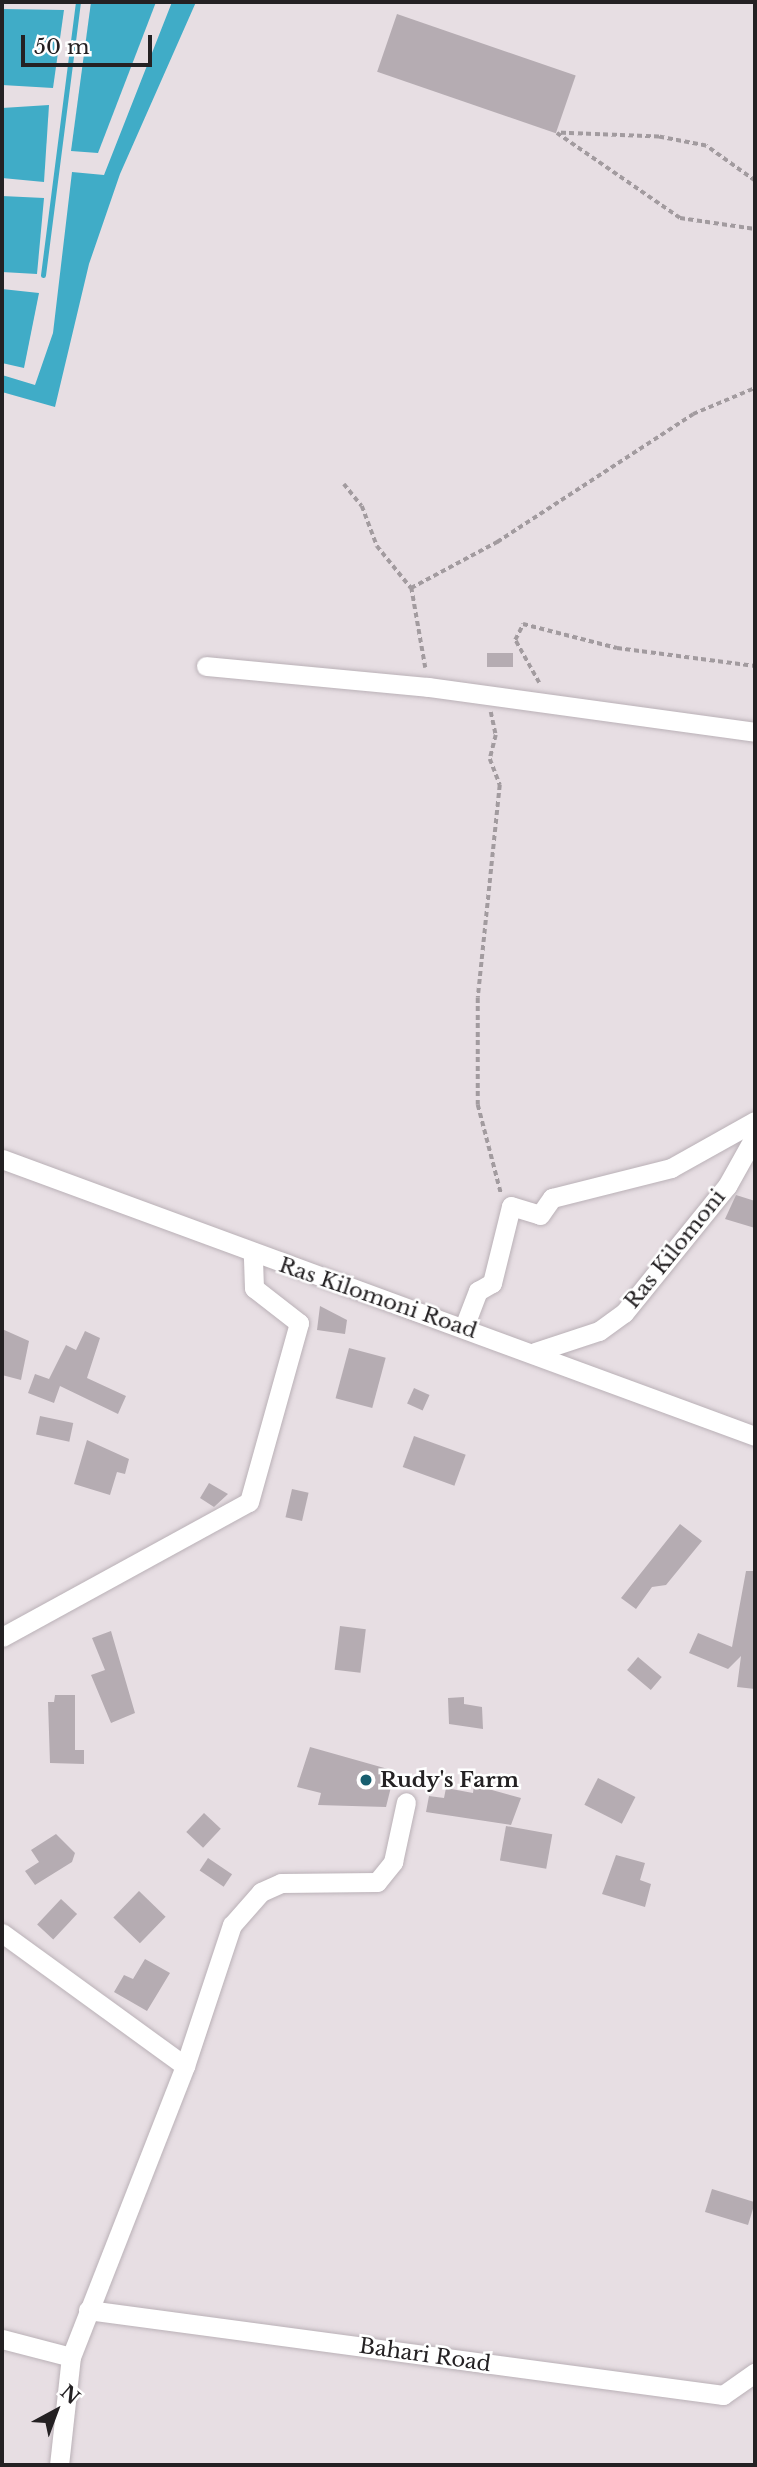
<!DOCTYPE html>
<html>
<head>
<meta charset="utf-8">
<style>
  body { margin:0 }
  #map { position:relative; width:757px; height:2467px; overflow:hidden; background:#e7dee3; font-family:"Libre Baskerville",serif }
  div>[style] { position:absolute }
  .water>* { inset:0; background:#40acc7 }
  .stream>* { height:5px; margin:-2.5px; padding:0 2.5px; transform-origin:2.5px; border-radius:2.5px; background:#40acc7 }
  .building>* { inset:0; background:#b5acb2; transform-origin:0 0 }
  .path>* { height:3.5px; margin-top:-1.75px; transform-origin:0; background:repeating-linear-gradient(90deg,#a29b9f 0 5px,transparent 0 8.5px) }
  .roads { filter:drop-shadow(0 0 2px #bab1b7) drop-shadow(0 0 2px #bab1b7) }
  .street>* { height:19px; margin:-9.5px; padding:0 9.5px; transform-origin:9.5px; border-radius:9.5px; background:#fff }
  .dots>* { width:19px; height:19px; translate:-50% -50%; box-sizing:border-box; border:4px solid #fff; border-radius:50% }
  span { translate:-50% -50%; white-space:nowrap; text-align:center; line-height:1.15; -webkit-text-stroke:5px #fff; paint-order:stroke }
  .street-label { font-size:21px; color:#242123 }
  .poi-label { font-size:21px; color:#242123; font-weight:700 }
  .left { translate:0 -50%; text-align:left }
  .frame { position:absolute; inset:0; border:4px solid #242123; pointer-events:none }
  .north { position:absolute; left:21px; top:2376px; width:70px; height:70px; -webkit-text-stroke:5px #fff; paint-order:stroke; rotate:41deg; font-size:19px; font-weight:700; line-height:28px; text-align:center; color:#242123 }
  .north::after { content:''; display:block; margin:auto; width:24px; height:32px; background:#242123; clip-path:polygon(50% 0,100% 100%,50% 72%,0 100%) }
  .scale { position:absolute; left:21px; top:35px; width:131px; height:32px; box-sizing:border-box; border:4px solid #242123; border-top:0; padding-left:9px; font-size:21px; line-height:24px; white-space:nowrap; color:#242123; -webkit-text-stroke:5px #fff; paint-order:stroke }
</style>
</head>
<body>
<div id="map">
  <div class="water">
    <i style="clip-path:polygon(91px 2px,156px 2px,98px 153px,71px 151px)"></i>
    <i style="clip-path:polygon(172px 2px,196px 2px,120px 174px,89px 264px,55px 407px,2px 392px,2px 375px,35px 385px,53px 333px,72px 172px,104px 175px)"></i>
    <i style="clip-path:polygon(2px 9px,64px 10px,53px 88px,2px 85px)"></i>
    <i style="clip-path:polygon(49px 105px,44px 182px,2px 178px,2px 108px)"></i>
    <i style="clip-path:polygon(2px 196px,44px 198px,37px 274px,2px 272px)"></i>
    <i style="clip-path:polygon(2px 289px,39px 293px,24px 368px,2px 363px)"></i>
  </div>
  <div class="stream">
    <i style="left:43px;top:275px;width:275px;rotate:-82.7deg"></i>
  </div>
  <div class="building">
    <i style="left:397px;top:14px;width:189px;height:61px;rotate:19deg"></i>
    <i style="left:487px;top:653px;width:26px;height:14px"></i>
    <i style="clip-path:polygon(736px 1195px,755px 1201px,755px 1228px,725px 1219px)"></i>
    <i style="clip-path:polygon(320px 1306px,347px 1320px,345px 1334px,317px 1330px)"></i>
    <i style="clip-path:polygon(2px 1329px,29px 1341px,21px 1380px,2px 1375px)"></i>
    <i style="clip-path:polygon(85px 1331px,100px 1338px,87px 1378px,126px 1396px,118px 1414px,60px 1386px,54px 1403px,28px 1393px,35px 1374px,49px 1379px,66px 1345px,76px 1350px)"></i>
    <i style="left:349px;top:1348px;width:38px;height:52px;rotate:15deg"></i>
    <i style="left:414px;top:1388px;width:17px;height:17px;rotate:24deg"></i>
    <i style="left:40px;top:1416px;width:34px;height:19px;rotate:12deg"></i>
    <i style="left:414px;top:1436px;width:55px;height:33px;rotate:20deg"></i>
    <i style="clip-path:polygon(87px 1440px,129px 1459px,125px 1474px,117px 1472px,110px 1495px,74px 1484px)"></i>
    <i style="clip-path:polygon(209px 1483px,228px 1494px,214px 1507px,200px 1498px)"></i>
    <i style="left:292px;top:1489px;width:17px;height:29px;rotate:13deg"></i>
    <i style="clip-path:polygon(680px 1524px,702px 1541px,666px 1585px,652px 1587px,636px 1609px,621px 1598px)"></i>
    <i style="clip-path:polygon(746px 1571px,755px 1571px,755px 1689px,737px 1687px,741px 1656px,728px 1669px,689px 1653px,698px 1633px,732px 1647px)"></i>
    <i style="left:340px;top:1626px;width:26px;height:44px;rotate:7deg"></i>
    <i style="clip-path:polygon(111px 1631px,135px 1713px,111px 1723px,91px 1675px,105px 1670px,92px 1638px)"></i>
    <i style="left:638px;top:1657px;width:31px;height:17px;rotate:40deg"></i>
    <i style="clip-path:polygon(55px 1695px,75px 1695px,75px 1750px,84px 1750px,84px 1764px,50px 1763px,48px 1702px,54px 1702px)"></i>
    <i style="clip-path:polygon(464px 1697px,464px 1704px,482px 1707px,483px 1729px,449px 1724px,448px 1698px)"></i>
    <i style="clip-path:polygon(310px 1747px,395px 1771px,386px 1807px,318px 1805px,321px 1793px,297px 1787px)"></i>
    <i style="left:598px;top:1778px;width:42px;height:30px;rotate:27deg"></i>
    <i style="clip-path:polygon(474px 1785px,521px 1798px,511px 1825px,426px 1812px,429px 1796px,444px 1798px,446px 1788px,473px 1793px)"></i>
    <i style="left:204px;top:1813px;width:23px;height:26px;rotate:43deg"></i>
    <i style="left:506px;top:1826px;width:47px;height:35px;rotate:10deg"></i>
    <i style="clip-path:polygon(56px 1834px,75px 1853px,72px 1862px,35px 1885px,25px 1871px,39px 1862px,31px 1850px)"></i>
    <i style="clip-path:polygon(616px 1855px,645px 1863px,640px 1880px,651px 1884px,645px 1907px,602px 1894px)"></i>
    <i style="left:208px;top:1858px;width:29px;height:15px;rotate:34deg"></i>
    <i style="left:139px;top:1891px;width:37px;height:37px;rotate:44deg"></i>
    <i style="left:61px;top:1899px;width:22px;height:35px;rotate:43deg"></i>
    <i style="clip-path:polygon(145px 1959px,170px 1973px,147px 2011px,114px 1992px,124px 1975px,133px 1979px)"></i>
    <i style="left:712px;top:2189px;width:45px;height:24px;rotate:17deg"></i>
  </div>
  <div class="path">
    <i style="left:755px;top:181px;width:60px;rotate:-144.5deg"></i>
    <i style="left:706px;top:146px;width:48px;rotate:-169.2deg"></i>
    <i style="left:659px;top:137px;width:102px;rotate:-177.8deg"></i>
    <i style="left:557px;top:133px;width:150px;rotate:34.6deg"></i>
    <i style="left:680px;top:218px;width:76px;rotate:8.3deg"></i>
    <i style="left:344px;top:484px;width:28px;rotate:51deg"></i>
    <i style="left:362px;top:506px;width:43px;rotate:69.4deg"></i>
    <i style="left:377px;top:546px;width:54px;rotate:51deg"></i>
    <i style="left:425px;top:668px;width:81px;rotate:-99.9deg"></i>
    <i style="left:411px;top:588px;width:98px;rotate:-28.1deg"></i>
    <i style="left:497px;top:542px;width:234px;rotate:-33.1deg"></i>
    <i style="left:693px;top:414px;width:67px;rotate:-22.8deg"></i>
    <i style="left:539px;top:683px;width:49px;rotate:-119.2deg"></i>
    <i style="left:515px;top:640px;width:18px;rotate:-63deg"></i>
    <i style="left:523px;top:624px;width:97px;rotate:14.3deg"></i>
    <i style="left:617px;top:648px;width:139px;rotate:7.4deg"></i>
    <i style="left:491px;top:712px;width:24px;rotate:78deg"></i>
    <i style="left:496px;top:735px;width:25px;rotate:104deg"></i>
    <i style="left:490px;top:759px;width:28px;rotate:69deg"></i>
    <i style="left:500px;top:785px;width:214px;rotate:95.9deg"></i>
    <i style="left:478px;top:998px;width:107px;rotate:90deg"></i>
    <i style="left:478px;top:1105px;width:91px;rotate:75.4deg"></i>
  </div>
  <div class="roads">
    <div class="street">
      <i style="left:206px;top:666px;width:223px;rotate:5.4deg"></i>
      <i style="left:428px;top:687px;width:330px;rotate:7.8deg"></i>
      <i style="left:2px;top:1159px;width:802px;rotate:20.2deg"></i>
      <i style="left:464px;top:1327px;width:39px;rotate:-69deg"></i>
      <i style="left:478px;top:1291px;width:16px;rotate:-30deg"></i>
      <i style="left:492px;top:1283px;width:79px;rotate:-76.1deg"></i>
      <i style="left:511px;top:1206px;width:30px;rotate:17deg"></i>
      <i style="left:540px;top:1215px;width:21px;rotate:-55deg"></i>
      <i style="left:552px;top:1198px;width:123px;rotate:-14.1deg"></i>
      <i style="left:671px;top:1168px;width:96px;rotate:-29.2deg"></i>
      <i style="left:535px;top:1352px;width:67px;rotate:-18.2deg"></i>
      <i style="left:599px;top:1331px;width:31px;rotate:-36deg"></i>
      <i style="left:624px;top:1313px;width:164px;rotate:-51deg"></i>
      <i style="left:727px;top:1186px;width:57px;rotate:-60.8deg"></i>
      <i style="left:2px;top:1637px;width:281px;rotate:-28.7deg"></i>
      <i style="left:249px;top:1502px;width:186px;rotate:-74.4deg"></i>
      <i style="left:299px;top:1323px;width:57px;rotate:-142.1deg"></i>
      <i style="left:254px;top:1288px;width:32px;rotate:-92deg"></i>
      <i style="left:2px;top:1933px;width:226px;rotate:36deg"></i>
      <i style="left:88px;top:2310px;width:641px;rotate:7.62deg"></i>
      <i style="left:723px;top:2395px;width:39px;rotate:-35deg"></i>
      <i style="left:2px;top:2339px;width:71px;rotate:14.6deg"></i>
      <i style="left:59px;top:2465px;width:109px;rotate:-83.7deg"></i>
      <i style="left:71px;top:2357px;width:313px;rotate:-68.6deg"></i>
      <i style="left:185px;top:2066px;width:149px;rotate:-71.6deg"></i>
      <i style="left:232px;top:1925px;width:44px;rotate:-48.7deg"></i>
      <i style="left:261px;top:1892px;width:22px;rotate:-24deg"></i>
      <i style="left:281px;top:1883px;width:96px;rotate:-0.6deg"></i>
      <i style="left:377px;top:1882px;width:26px;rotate:-51deg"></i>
      <i style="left:393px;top:1862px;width:61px;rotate:-77.8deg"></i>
    </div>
  </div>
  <div class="dots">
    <i style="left:366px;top:1780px;background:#185f70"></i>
  </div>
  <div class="street-label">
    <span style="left:675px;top:1249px;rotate:-51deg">Ras Kilomoni</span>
    <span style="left:378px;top:1298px;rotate:19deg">Ras Kilomoni Road</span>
    <span style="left:425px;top:2355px;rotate:8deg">Bahari Road</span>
  </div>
  <div class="poi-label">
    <span class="left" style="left:380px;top:1780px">Rudy's Farm</span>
  </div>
  <div class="frame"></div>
  <div class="north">N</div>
  <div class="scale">50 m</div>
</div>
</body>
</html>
